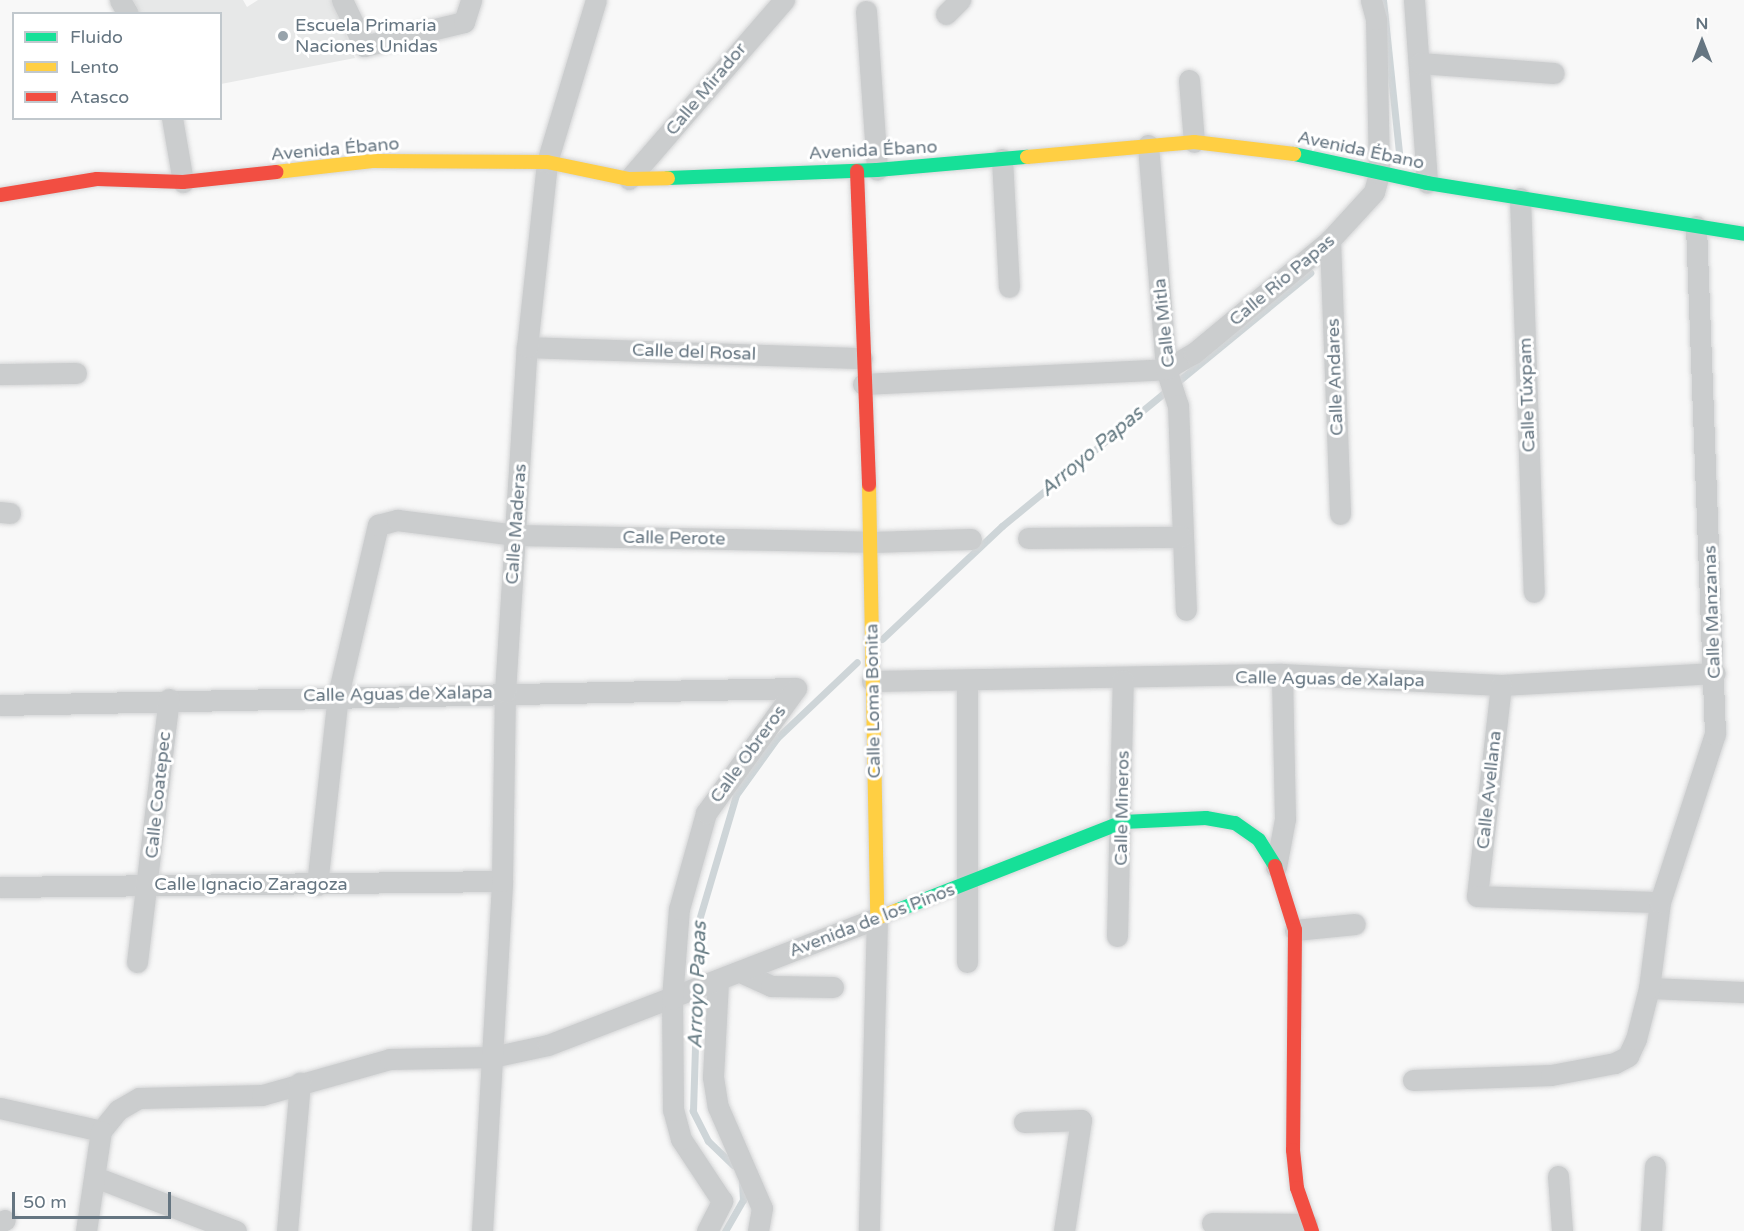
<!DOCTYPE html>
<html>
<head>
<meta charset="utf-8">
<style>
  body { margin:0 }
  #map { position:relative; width:1744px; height:1231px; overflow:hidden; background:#f8f8f8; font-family:"Varela Round",sans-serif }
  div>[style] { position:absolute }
  .built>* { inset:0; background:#e7e8e8 }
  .stream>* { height:7px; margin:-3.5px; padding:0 3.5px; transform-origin:3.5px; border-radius:3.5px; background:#ced5d8 }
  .roads { filter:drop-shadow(0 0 2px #d4d5d6) drop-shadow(0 0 2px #d4d5d6) }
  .street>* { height:21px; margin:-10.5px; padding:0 10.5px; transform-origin:10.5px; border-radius:10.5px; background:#cbcdce }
  .fast>* { height:14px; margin:-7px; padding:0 7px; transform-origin:7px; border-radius:7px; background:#16e098 }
  .slow>* { height:14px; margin:-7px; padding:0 7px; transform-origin:7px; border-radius:7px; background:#ffcf43 }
  .jam>* { height:14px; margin:-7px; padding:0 7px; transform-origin:7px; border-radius:7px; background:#f24e42 }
  .dots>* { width:16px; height:16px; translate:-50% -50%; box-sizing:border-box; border:3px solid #fff; border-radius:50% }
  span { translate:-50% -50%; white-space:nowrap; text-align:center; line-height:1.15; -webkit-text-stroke:6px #fff; paint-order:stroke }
  .poi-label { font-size:18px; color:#657581 }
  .left { translate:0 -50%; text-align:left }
  .street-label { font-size:18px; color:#657581 }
  .water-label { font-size:20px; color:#657a82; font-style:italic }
  .legend { position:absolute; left:12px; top:12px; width:210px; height:108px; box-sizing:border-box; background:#fff; border:2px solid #c1c8cd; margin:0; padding:8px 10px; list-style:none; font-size:18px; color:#657581 }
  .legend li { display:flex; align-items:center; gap:12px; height:30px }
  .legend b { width:30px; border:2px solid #c1c8cd }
  .north { position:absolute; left:1672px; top:12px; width:60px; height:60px; -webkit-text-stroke:4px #fff; paint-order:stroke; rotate:0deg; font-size:16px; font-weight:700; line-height:24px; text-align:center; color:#657581 }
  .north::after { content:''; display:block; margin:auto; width:21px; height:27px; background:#657581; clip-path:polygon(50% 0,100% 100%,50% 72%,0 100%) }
  .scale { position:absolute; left:12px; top:1192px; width:159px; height:27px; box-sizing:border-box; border:3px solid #657581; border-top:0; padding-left:8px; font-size:18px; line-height:21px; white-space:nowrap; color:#657581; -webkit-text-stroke:4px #fff; paint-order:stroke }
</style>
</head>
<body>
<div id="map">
  <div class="built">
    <i style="clip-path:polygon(133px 0,243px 0,247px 7px,258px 0,332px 0,355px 58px,221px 84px,220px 14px,140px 13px)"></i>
  </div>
  <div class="stream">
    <i style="left:1383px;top:0;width:153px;rotate:84deg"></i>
    <i style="left:882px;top:639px;width:165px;rotate:-43.3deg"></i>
    <i style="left:1002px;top:526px;width:399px;rotate:-39.4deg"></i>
    <i style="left:733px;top:1165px;width:35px;rotate:-136deg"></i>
    <i style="left:708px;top:1141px;width:34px;rotate:-117deg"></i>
    <i style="left:693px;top:1111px;width:191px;rotate:-88.2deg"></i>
    <i style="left:699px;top:920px;width:130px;rotate:-73.5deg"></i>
    <i style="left:736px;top:795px;width:70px;rotate:-54.3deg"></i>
    <i style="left:777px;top:738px;width:110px;rotate:-43.5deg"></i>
    <i style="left:725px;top:1231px;width:36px;rotate:-60deg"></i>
    <i style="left:743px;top:1200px;width:21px;rotate:-93deg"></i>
  </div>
  <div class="roads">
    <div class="street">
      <i style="left:120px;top:0;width:16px;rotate:60deg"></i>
      <i style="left:342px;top:0;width:51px;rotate:64.4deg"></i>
      <i style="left:364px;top:46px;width:103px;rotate:-13.5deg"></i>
      <i style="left:464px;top:22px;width:23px;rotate:-72deg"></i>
      <i style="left:1414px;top:0;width:183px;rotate:85.9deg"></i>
      <i style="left:866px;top:11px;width:159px;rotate:86deg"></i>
      <i style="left:946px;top:14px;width:20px;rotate:-45deg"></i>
      <i style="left:1420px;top:63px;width:134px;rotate:4.3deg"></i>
      <i style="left:1189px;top:80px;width:62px;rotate:85.4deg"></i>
      <i style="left:172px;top:118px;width:65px;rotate:80.2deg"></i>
      <i style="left:1148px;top:145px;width:225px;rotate:85.4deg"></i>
      <i style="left:1166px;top:369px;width:38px;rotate:72deg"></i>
      <i style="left:1178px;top:405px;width:205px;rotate:87.8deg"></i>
      <i style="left:1002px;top:159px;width:128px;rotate:86.9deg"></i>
      <i style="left:629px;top:179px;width:237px;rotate:-49.1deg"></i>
      <i style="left:1520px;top:198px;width:394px;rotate:88deg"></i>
      <i style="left:1330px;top:240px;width:274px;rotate:87.9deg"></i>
      <i style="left:527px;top:347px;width:335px;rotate:1.9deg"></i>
      <i style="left:0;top:374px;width:76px;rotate:-0.8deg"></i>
      <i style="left:863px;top:384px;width:303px;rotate:-2.8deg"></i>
      <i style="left:1166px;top:369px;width:32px;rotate:-30deg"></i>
      <i style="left:1194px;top:353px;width:177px;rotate:-39.7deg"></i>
      <i style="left:1330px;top:240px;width:65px;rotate:-47.5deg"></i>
      <i style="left:1374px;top:192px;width:20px;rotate:-75deg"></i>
      <i style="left:1379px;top:173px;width:154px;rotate:-91.1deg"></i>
      <i style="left:1376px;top:19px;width:20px;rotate:-105deg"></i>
      <i style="left:0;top:512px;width:10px;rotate:6deg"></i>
      <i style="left:1028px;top:538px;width:153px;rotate:-0.4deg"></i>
      <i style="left:967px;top:680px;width:282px;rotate:90deg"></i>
      <i style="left:872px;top:681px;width:410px;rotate:-1deg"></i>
      <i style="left:1282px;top:674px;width:219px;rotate:2.9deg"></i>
      <i style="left:1501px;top:685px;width:214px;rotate:-3.2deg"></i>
      <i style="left:1501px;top:685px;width:212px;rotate:96.5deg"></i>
      <i style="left:1477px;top:896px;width:183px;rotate:1.9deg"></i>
      <i style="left:0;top:705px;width:796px;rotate:-1.22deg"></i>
      <i style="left:1276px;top:867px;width:49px;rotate:-79.4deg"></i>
      <i style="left:1285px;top:819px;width:145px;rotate:-91.2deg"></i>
      <i style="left:317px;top:885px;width:191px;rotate:-83.7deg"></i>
      <i style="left:338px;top:695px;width:175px;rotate:-76.8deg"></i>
      <i style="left:378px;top:525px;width:20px;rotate:-15deg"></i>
      <i style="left:397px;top:520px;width:120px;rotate:7.2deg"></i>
      <i style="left:516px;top:535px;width:355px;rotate:1.1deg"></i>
      <i style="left:871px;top:542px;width:100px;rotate:-1.7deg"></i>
      <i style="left:0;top:887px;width:502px;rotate:-0.68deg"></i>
      <i style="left:1295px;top:930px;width:60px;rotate:-5.7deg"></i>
      <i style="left:1117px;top:936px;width:256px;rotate:-88.7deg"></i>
      <i style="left:137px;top:962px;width:265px;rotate:-83.1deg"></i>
      <i style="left:740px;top:972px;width:34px;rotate:24deg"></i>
      <i style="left:771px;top:986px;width:62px;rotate:0.9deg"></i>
      <i style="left:718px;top:981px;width:96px;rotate:93deg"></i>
      <i style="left:713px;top:1077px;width:30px;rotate:81deg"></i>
      <i style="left:718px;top:1107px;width:110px;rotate:66.5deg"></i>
      <i style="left:762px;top:1208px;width:23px;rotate:100deg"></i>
      <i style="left:1649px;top:988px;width:95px;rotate:2.4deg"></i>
      <i style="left:1413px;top:1080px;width:138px;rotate:-2.1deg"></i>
      <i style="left:1551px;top:1075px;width:65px;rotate:-10.6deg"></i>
      <i style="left:1615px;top:1063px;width:15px;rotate:-28deg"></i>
      <i style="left:1628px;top:1056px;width:19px;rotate:-65deg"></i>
      <i style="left:1636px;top:1039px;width:53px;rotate:-75.7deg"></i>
      <i style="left:1649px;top:988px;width:87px;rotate:-82.7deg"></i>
      <i style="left:1660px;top:902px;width:177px;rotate:-71.9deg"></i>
      <i style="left:1715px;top:734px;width:508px;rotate:-92.14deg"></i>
      <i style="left:0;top:1108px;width:104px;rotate:12.8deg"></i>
      <i style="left:1024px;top:1122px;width:57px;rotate:-2deg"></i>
      <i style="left:1081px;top:1120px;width:112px;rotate:98.7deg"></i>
      <i style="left:101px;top:1131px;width:27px;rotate:-51deg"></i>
      <i style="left:118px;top:1110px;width:24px;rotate:-30deg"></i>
      <i style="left:139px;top:1098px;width:123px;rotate:-1.4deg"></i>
      <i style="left:262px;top:1095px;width:133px;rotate:-15.7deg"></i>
      <i style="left:390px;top:1059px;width:102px;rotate:-1.1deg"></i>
      <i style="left:492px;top:1057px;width:57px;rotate:-12.1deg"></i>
      <i style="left:548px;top:1045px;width:353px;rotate:-21.1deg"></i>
      <i style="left:877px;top:918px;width:313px;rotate:91.5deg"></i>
      <i style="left:1558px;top:1176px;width:55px;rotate:85.8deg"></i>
      <i style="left:95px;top:1177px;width:151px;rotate:21deg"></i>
      <i style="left:0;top:1222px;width:5px;rotate:-22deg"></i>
      <i style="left:1212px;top:1223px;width:95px;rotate:0.6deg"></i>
      <i style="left:86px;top:1231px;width:101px;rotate:-81.5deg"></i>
      <i style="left:287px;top:1231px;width:149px;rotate:-85deg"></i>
      <i style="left:482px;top:1231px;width:351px;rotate:-86.7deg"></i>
      <i style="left:502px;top:881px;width:189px;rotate:-89.1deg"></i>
      <i style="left:505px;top:692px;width:346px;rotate:-86.4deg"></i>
      <i style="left:527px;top:347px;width:186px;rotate:-83.8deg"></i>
      <i style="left:547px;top:162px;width:169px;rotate:-73.2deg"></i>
      <i style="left:707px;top:1231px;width:34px;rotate:-63deg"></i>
      <i style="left:722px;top:1201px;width:74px;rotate:-123.5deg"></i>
      <i style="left:681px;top:1139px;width:30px;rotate:-105deg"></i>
      <i style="left:673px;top:1110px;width:111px;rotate:-90.5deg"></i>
      <i style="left:672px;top:999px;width:90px;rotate:-85.6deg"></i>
      <i style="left:679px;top:909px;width:100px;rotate:-74.3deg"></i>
      <i style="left:706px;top:813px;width:154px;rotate:-54.2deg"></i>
      <i style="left:1651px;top:1231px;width:65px;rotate:-86.5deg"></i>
    </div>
    <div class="fast">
      <i style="left:1294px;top:154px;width:136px;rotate:12.3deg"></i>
      <i style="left:1427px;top:183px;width:321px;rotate:9.1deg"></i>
      <i style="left:668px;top:178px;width:209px;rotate:-2.2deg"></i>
      <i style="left:877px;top:170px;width:151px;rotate:-5deg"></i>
      <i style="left:898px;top:910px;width:242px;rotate:-21.4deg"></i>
      <i style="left:1123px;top:822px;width:83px;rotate:-2.8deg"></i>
      <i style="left:1206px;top:818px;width:29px;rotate:10deg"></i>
      <i style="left:1235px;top:823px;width:29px;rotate:35deg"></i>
      <i style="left:1259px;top:840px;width:31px;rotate:58deg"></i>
    </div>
    <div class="slow">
      <i style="left:1027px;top:157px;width:168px;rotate:-5.1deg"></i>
      <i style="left:1194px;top:142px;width:101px;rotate:6.8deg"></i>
      <i style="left:276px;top:172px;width:97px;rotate:-6.5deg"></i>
      <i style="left:372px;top:161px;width:175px;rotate:0.3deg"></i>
      <i style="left:547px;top:162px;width:84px;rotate:11.7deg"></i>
      <i style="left:629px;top:179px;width:39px;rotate:-1deg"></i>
      <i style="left:869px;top:485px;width:433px;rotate:88.9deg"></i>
      <i style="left:877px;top:918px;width:22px;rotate:-21deg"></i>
    </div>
    <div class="jam">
      <i style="left:857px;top:171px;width:314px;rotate:87.8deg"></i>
      <i style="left:0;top:195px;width:98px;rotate:-9.4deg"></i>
      <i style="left:97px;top:179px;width:86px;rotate:2deg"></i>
      <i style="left:183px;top:182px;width:94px;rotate:-6.1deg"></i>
      <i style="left:1275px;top:866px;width:67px;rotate:72.6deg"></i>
      <i style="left:1295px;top:930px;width:220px;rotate:90.5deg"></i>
      <i style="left:1293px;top:1150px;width:38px;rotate:84deg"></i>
      <i style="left:1297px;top:1188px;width:46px;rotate:70.8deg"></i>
    </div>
  </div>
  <div class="dots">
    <i style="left:283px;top:36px;background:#98a3ab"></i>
  </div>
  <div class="poi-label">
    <span class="left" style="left:295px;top:36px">Escuela Primaria<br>Naciones Unidas</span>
  </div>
  <div class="street-label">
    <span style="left:706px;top:89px;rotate:-50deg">Calle Mirador</span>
    <span style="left:335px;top:149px;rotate:-5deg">Avenida Ébano</span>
    <span style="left:873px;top:150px;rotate:-3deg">Avenida Ébano</span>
    <span style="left:1361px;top:150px;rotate:12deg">Avenida Ébano</span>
    <span style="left:1282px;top:280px;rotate:-40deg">Calle Río Papas</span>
    <span style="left:1164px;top:323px;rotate:-96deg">Calle Mitla</span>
    <span style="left:694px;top:352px;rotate:2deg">Calle del Rosal</span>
    <span style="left:1335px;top:377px;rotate:-92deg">Calle Andares</span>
    <span style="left:1527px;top:395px;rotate:-92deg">Calle Túxpam</span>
    <span style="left:516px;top:524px;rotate:-86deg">Calle Maderas</span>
    <span style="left:674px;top:538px;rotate:1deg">Calle Perote</span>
    <span style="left:1712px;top:612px;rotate:-92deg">Calle Manzanas</span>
    <span style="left:1330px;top:679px;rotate:1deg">Calle Aguas de Xalapa</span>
    <span style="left:398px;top:694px;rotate:-1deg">Calle Aguas de Xalapa</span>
    <span style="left:873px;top:701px;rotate:-91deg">Calle Loma Bonita</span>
    <span style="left:748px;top:754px;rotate:-54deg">Calle Obreros</span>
    <span style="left:1489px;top:790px;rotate:-84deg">Calle Avellana</span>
    <span style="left:158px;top:795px;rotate:-84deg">Calle Coatepec</span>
    <span style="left:1122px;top:808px;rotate:-89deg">Calle Mineros</span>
    <span style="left:251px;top:884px">Calle Ignacio Zaragoza</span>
    <span style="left:872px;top:920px;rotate:-21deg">Avenida de los Pinos</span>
  </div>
  <div class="water-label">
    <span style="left:1092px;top:452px;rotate:-40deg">Arroyo Papas</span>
    <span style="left:698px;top:985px;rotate:-88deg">Arroyo Papas</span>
  </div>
  <ul class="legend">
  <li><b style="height:8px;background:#16e098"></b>Fluido</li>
  <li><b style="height:8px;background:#ffcf43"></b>Lento</li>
  <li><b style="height:8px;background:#f24e42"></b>Atasco</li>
  </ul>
  <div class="north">N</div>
  <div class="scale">50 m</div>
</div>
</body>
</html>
